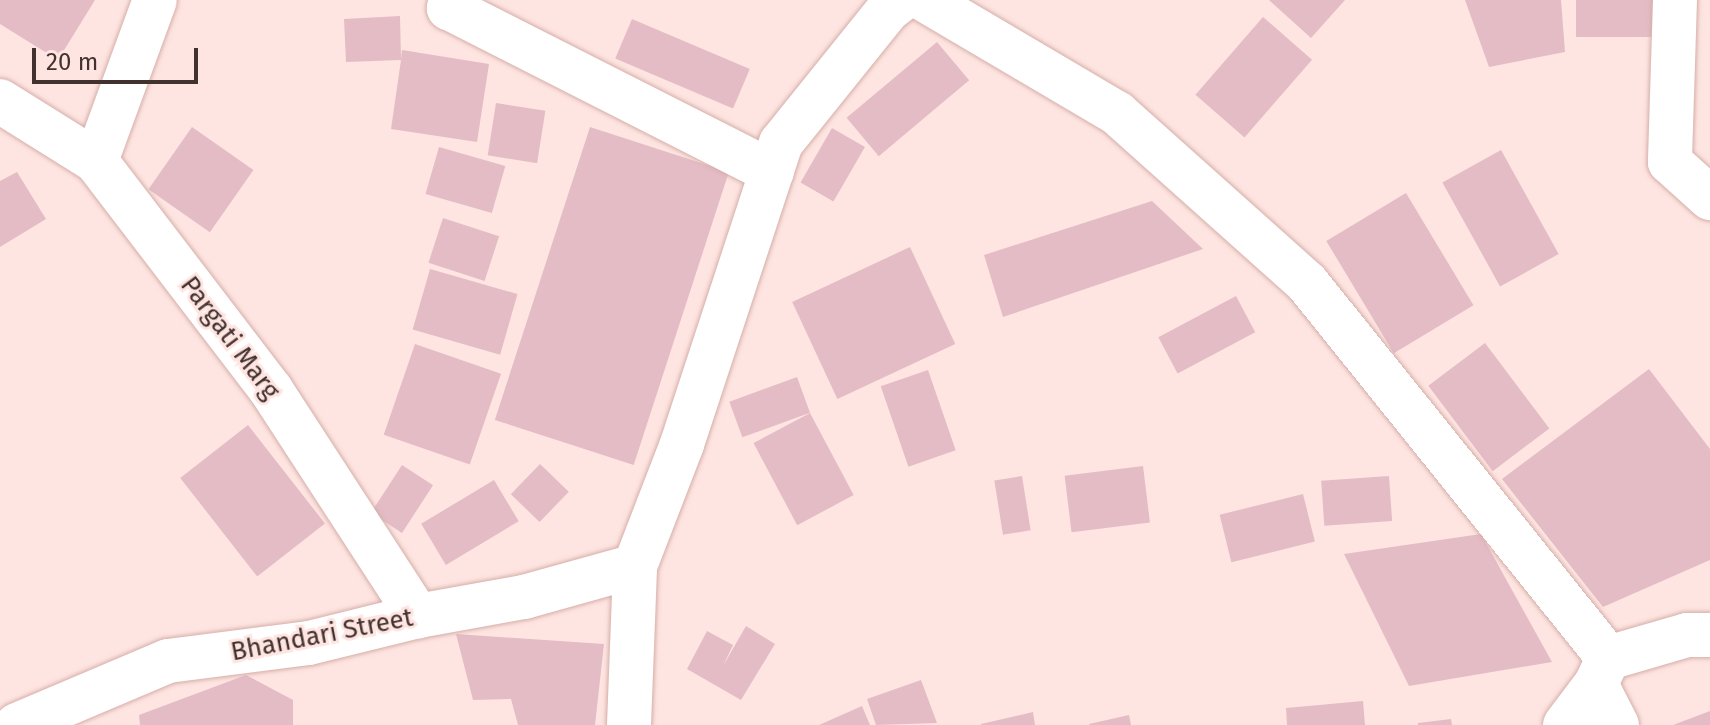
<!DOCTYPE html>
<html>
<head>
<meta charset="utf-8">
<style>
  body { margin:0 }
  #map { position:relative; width:1710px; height:725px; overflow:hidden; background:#fee5e1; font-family:"Fira Sans",sans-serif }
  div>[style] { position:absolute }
  .building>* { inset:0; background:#e4bcc6; transform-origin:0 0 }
  .roads { filter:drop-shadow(0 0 2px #d6aea9) drop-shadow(0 0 2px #d6aea9) }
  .minor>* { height:44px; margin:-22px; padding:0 22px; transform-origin:22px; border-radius:22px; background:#fff }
  .tertiary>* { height:44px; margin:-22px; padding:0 22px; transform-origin:22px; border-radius:22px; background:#fff }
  span { translate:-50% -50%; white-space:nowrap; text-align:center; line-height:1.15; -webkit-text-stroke:6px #fee5e1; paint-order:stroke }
  .street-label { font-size:26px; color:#41312f }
  .scale { position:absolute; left:32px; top:48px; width:166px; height:36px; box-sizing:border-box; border:4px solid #41312f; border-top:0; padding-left:10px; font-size:24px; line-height:28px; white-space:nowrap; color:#41312f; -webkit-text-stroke:6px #fee5e1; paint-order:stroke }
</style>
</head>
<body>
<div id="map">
  <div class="building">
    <i style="clip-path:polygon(0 0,95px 0,58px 60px,0 24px)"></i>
    <i style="clip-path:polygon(1269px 0,1345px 0,1311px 38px)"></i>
    <i style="clip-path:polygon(1465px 0,1561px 0,1565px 52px,1489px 67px)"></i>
    <i style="left:1576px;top:0;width:80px;height:37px"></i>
    <i style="clip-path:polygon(400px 16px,401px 59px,402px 50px,489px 64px,477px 142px,391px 129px,401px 60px,346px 62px,344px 19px)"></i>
    <i style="left:1263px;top:17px;width:65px;height:103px;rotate:41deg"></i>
    <i style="left:632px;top:19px;width:128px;height:43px;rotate:23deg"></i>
    <i style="left:937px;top:42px;width:50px;height:118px;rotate:50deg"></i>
    <i style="left:496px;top:103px;width:50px;height:53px;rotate:9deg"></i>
    <i style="left:192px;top:127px;width:75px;height:76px;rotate:35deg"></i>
    <i style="left:590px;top:127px;width:146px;height:308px;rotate:18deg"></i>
    <i style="left:832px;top:128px;width:38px;height:63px;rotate:30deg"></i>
    <i style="left:439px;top:147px;width:69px;height:49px;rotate:16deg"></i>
    <i style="left:1501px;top:150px;width:119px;height:67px;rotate:61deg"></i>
    <i style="clip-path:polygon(17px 172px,46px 219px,0 247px,0 181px)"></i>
    <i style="left:1406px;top:193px;width:131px;height:93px;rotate:59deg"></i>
    <i style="clip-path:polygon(1152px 201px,1203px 249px,1003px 317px,984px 255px)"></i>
    <i style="left:443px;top:218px;width:59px;height:47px;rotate:18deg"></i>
    <i style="left:910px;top:247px;width:107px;height:130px;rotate:65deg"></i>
    <i style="left:430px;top:269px;width:91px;height:63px;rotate:16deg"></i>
    <i style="left:1236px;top:296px;width:41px;height:88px;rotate:62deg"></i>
    <i style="left:1485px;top:343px;width:107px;height:71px;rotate:53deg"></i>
    <i style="left:415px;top:344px;width:91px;height:96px;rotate:19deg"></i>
    <i style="clip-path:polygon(1649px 369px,1710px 449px,1710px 560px,1603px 607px,1502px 479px)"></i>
    <i style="left:928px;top:370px;width:85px;height:50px;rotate:71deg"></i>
    <i style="left:797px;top:377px;width:38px;height:72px;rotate:70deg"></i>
    <i style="left:810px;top:413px;width:93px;height:64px;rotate:62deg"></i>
    <i style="left:248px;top:425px;width:125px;height:86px;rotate:52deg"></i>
    <i style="left:540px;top:464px;width:40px;height:42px;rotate:44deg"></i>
    <i style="left:402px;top:465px;width:37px;height:57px;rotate:33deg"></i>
    <i style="left:1143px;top:466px;width:57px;height:79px;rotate:83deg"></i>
    <i style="left:1022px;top:476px;width:55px;height:28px;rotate:81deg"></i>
    <i style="left:1389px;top:476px;width:45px;height:68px;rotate:86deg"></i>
    <i style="left:494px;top:480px;width:48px;height:85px;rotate:59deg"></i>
    <i style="left:1303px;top:494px;width:49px;height:86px;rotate:76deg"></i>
    <i style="clip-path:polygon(1481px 534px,1552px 662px,1409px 686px,1344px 554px)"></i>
    <i style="clip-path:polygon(746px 626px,775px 644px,741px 700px,687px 669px,707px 631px,733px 645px,723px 666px)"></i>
    <i style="clip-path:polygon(456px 634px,604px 644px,595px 725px,518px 725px,511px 699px,473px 700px)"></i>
    <i style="clip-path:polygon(246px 675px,293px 700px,293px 725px,140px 725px,139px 715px)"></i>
    <i style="clip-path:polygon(921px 680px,937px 723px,876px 725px,867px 699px)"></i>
    <i style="clip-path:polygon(1363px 701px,1365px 725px,1287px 725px,1286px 708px)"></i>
    <i style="clip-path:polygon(862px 706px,870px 725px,819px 725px)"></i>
    <i style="clip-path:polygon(1710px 711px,1710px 725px,1673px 725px)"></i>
    <i style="clip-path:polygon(1033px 712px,1035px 725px,981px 725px,981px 724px)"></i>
    <i style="clip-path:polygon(1129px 715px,1131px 725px,1089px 725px,1089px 724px)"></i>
    <i style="clip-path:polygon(1451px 719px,1452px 725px,1418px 725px,1418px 723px)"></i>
  </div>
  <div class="roads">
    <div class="minor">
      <i style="left:452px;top:0;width:9px;rotate:111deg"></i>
      <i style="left:449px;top:8px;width:362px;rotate:26.9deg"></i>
      <i style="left:925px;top:0;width:223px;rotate:30.5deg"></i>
      <i style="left:1117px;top:113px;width:255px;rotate:41.8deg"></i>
      <i style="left:1307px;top:283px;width:481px;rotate:51.2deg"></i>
      <i style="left:1608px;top:658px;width:82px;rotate:-16.2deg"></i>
      <i style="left:1687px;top:635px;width:23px"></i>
      <i style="left:1675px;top:0;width:162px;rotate:91.8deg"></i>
      <i style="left:1670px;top:162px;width:54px;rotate:42deg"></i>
      <i style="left:0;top:101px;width:113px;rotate:32deg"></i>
      <i style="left:96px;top:161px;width:288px;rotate:52.6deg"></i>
      <i style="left:271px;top:390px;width:270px;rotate:57deg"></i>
      <i style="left:96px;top:161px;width:171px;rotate:-69.9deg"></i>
      <i style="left:1596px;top:684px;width:46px;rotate:62.9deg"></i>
      <i style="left:17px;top:725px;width:164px;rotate:-23deg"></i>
      <i style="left:168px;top:661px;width:142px;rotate:-7.3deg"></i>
      <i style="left:309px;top:643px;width:112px;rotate:-13.9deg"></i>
      <i style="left:418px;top:616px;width:108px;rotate:-10.2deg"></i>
      <i style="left:524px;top:597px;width:115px;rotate:-15.6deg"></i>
      <i style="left:1565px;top:725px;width:51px;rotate:-52.9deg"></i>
      <i style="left:1596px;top:684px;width:29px;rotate:-65deg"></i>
    </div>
    <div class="tertiary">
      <i style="left:629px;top:725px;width:159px;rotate:-87.8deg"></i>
      <i style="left:635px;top:566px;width:131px;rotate:-68.9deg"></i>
      <i style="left:682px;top:444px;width:317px;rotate:-71.8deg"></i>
      <i style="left:781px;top:143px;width:171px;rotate:-51.2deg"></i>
      <i style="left:888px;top:10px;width:16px;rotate:-38deg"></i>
    </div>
  </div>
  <div class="street-label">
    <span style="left:230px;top:338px;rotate:53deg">Pargati Marg</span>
    <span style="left:322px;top:635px;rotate:-11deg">Bhandari Street</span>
  </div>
  <div class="scale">20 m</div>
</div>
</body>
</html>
